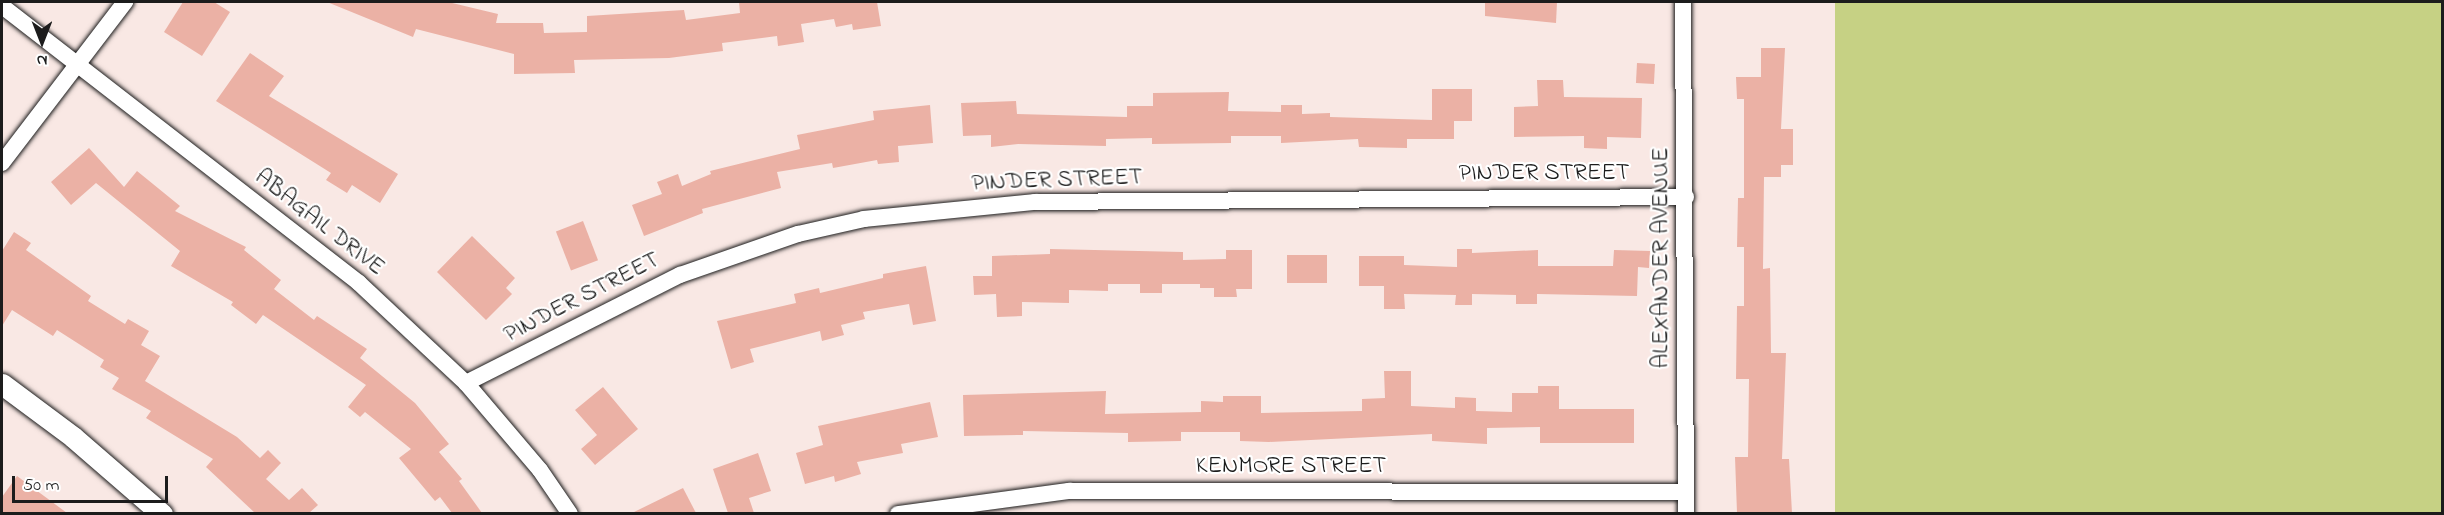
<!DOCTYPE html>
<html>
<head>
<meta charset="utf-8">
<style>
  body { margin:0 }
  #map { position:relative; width:2444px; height:515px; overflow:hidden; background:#f9e8e4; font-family:"Indie Flower",sans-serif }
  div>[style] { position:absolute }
  .green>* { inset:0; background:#c6d184; transform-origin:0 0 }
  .building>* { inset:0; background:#ebb1a5; transform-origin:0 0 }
  .roads { filter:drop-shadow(0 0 2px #1c1c1c) drop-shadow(0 0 2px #1c1c1c) }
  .minor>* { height:16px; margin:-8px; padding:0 8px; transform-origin:8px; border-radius:8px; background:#fff }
  .tertiary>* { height:21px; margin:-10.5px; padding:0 10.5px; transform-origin:10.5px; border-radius:10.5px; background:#fff }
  span { translate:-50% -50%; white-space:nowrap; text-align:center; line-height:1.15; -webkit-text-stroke:4.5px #fff; paint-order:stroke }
  .street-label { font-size:24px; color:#1c1c1c }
  .frame { position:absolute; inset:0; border:3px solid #1c1c1c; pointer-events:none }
  .north { position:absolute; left:12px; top:12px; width:60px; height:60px; -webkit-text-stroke:4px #fff; paint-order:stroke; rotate:180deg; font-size:16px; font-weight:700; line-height:24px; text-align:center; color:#1c1c1c }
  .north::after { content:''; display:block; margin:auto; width:21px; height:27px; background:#1c1c1c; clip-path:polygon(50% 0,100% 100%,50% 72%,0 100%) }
  .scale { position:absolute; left:12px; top:476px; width:156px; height:27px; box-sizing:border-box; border:3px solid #1c1c1c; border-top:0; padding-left:8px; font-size:18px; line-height:21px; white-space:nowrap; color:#1c1c1c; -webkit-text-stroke:4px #fff; paint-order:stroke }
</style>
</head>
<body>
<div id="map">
  <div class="green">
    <i style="left:1835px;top:2px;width:607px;height:511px"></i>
  </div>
  <div class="building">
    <i style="clip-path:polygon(183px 2px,214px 2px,230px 12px,202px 56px,164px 32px)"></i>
    <i style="clip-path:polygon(327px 2px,448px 2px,498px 14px,496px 23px,543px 23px,544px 33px,587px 32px,587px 16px,684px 10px,686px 20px,740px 13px,739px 2px,877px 2px,881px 26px,853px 30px,852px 24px,836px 27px,834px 19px,801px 24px,804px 42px,778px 46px,777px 36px,722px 43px,723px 51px,669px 58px,574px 60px,575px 73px,514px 74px,514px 54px,416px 29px,413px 37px)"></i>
    <i style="clip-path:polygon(1485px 2px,1557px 2px,1556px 23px,1485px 16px)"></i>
    <i style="clip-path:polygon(1761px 48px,1785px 48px,1781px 129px,1793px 129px,1793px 165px,1781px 165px,1781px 177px,1764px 177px,1763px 269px,1770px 268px,1771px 353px,1786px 353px,1782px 459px,1789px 459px,1792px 513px,1737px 513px,1735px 457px,1748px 457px,1749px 379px,1736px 379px,1737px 306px,1744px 306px,1744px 247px,1737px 247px,1738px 198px,1744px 198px,1744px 99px,1737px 99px,1736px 77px,1761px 77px)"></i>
    <i style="clip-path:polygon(250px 53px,284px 76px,269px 96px,398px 174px,380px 203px,352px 185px,347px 193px,326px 180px,331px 173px,216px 101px)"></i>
    <i style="left:1637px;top:63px;width:18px;height:20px;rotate:3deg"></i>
    <i style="clip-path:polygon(1537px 80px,1563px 80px,1564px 97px,1642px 98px,1641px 138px,1607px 137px,1607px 149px,1584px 148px,1584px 136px,1514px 137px,1514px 107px,1538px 106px)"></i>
    <i style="clip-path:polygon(1432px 89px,1472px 89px,1472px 121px,1454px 121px,1454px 139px,1407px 139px,1407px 148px,1359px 147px,1358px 139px,1281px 143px,1281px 136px,1231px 136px,1231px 143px,1152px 144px,1152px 138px,1106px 139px,1106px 146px,1018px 144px,991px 147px,991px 135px,963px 136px,961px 103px,1016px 101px,1017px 114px,1127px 117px,1127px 106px,1153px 106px,1153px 93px,1229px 92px,1228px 111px,1281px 112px,1281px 105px,1302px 105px,1302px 114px,1330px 113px,1330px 117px,1432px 120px)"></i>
    <i style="clip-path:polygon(930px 105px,933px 143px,898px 146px,899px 162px,878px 164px,877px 160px,833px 168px,832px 163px,777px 172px,781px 188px,702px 209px,703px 213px,644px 236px,632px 205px,662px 194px,657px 182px,678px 174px,682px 186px,711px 174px,710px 171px,800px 149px,797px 135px,874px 120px,873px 111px)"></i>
    <i style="clip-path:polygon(89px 148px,124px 187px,137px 171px,180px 206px,175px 211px,246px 247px,244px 250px,281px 280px,274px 289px,314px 320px,317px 316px,367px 349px,360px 358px,415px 403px,449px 444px,439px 452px,462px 479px,459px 481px,482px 513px,452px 513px,440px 497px,435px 501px,399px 458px,411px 449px,365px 412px,360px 417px,348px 407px,366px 385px,263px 315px,256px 324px,231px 305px,233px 302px,171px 266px,180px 251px,96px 183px,71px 205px,51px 182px)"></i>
    <i style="left:583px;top:221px;width:42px;height:29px;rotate:69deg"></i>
    <i style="clip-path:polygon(14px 232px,31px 243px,26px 250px,91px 296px,88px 301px,125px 324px,128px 319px,149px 331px,141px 345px,160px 356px,145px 381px,237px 437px,260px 458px,268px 450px,281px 463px,266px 479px,289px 500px,302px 488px,318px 505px,309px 513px,255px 513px,206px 467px,213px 459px,146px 418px,151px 411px,112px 389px,119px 378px,100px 367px,104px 360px,57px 330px,53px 336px,12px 310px,2px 326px,2px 251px)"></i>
    <i style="clip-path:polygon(472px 236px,515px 278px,506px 288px,512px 294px,486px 320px,437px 272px)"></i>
    <i style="clip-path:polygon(1050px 249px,1183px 252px,1183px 260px,1226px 259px,1226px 250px,1252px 250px,1252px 289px,1236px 289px,1237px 297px,1214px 297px,1214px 288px,1200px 288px,1200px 284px,1162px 284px,1162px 293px,1140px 293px,1140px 284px,1108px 284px,1108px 291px,1069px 290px,1069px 303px,1022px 302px,1022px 316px,997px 317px,996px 294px,974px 295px,973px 276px,992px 276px,992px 256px,1050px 254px)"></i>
    <i style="clip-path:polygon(1457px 249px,1472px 249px,1472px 253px,1538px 250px,1538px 266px,1613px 266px,1614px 250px,1650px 251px,1649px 268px,1638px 267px,1637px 296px,1537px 294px,1537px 304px,1516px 304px,1516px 295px,1472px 294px,1472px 305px,1455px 305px,1456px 295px,1404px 294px,1405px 309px,1384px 309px,1384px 286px,1359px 286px,1359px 256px,1404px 256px,1404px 265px,1457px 267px)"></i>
    <i style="left:1287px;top:255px;width:40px;height:28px"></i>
    <i style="clip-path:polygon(926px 266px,936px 321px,913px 325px,909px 304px,863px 312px,865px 319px,841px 325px,844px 335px,822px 341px,820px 331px,750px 349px,754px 362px,731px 369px,717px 321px,796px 303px,794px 294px,819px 288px,820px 293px,883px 278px,883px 274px)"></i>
    <i style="clip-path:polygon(1384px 371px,1411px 371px,1411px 406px,1455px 408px,1455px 397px,1476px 398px,1476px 411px,1512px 412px,1512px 393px,1538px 393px,1538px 386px,1559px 386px,1559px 409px,1634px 409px,1634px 443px,1540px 443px,1540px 427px,1487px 428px,1487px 444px,1432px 441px,1432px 434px,1269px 442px,1240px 441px,1240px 432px,1181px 432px,1181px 441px,1128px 442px,1128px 433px,1023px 431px,1023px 435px,964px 436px,963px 395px,1106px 391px,1105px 414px,1201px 412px,1201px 401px,1223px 402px,1223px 396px,1261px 396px,1261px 413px,1362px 411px,1362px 399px,1385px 398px)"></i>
    <i style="clip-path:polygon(603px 387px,638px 429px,595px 465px,581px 449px,597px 435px,575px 410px)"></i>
    <i style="clip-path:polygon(930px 402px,938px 437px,901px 444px,903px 453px,857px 462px,861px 474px,835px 482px,834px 476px,805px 484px,796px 453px,823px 445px,818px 426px)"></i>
    <i style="clip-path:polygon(758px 453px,771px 491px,749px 498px,754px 513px,728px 513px,713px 469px)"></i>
    <i style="clip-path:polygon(17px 476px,67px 513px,2px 513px,2px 497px)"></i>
    <i style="clip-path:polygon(683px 488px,696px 513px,632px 513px)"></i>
  </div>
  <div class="roads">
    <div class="minor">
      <i style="left:1683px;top:2px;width:512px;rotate:89.66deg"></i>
      <i style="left:2px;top:6px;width:452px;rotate:37.8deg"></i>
      <i style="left:359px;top:283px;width:146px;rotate:43.1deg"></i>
      <i style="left:466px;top:383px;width:114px;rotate:49.6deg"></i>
      <i style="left:540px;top:470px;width:53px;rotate:55.7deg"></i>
      <i style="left:2px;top:163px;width:203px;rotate:-52.6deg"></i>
      <i style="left:466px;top:383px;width:240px;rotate:-26.8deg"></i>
      <i style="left:680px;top:275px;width:125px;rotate:-19.2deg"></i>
      <i style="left:798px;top:234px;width:68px;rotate:-12.8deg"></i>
      <i style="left:864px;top:219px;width:172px;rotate:-5.7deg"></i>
      <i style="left:1035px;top:202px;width:651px;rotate:-0.44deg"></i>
      <i style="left:898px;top:514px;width:173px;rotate:-7.7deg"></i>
      <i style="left:1069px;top:491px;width:617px;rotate:0.09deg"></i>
    </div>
    <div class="tertiary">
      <i style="left:2px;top:384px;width:89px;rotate:36.7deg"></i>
      <i style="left:73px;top:437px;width:118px;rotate:40.9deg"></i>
    </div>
  </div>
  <div class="street-label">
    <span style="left:1544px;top:174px">PINDER STREET</span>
    <span style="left:1057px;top:181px;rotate:-2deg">PINDER STREET</span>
    <span style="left:319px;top:223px;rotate:38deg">ABAGAIL DRIVE</span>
    <span style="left:1662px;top:258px;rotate:-90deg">ALEXANDER AVENUE</span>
    <span style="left:582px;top:298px;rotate:-27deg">PINDER STREET</span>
    <span style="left:1291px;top:467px">KENMORE STREET</span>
  </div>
  <div class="frame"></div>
  <div class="north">N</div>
  <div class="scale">50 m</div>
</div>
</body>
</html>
